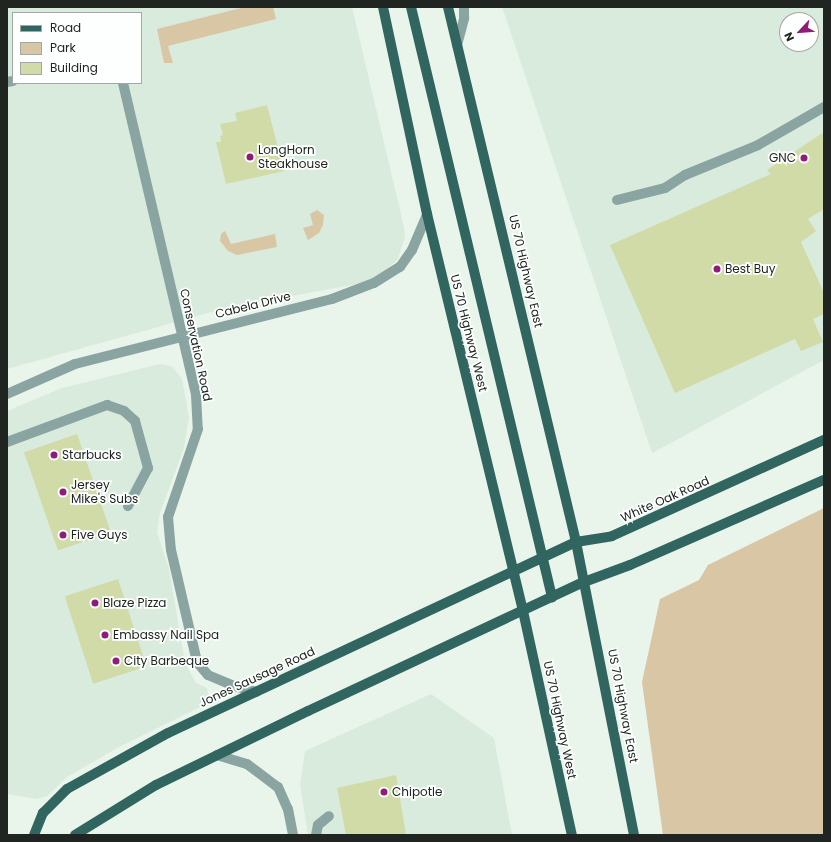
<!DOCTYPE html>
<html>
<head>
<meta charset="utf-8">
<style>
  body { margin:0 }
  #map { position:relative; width:831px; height:842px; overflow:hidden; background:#e9f4eb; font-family:Poppins,sans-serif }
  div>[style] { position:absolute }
  .built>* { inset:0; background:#d9ebdd }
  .green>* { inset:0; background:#d8c6a5 }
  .building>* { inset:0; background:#d0dba8; transform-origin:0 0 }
  .minor>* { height:10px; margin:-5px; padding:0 5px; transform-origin:5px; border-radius:5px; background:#89a4a1 }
  .major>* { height:10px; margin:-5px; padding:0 5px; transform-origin:5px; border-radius:5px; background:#306560 }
  .dots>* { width:11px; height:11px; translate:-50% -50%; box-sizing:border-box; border:2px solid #fcfffd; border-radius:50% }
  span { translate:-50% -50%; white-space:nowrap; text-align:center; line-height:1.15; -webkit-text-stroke:3.5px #fcfffd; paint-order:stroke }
  .poi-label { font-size:12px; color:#212521 }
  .left { translate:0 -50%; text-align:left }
  .right { translate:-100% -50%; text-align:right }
  .street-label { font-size:12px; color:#212521 }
  .frame { position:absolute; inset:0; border:8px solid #212521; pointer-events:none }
  .legend { position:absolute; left:12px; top:12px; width:130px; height:72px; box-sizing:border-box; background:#fcfffd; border:1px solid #a4a8a5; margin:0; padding:5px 7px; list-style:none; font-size:12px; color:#212521 }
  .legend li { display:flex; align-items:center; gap:8px; height:20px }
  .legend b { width:20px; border:1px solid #a4a8a5 }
  .north { position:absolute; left:779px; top:12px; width:40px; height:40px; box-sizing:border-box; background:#fcfffd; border:1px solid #a4a8a5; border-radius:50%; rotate:244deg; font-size:11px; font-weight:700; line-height:16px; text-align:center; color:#212521 }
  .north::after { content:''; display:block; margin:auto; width:14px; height:18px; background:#911b79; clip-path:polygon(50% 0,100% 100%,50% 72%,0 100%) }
</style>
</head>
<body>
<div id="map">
  <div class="built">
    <i style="clip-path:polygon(evenodd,7px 7px,352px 7px,404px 227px,405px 237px,398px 259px,382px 274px,369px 282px,230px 307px,7px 369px,7px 7px,13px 13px,141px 13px,141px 83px,13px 83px,13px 13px)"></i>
    <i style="clip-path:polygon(evenodd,502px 7px,824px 7px,824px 360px,652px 453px,502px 7px,787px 20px,811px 20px,811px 44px,787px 44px,787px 20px)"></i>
    <i style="clip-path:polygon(160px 364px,172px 366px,182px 379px,189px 417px,184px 448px,160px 513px,157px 532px,169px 569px,185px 663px,196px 683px,207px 688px,210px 702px,119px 747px,67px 777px,47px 796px,36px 799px,7px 794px,7px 411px,62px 388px)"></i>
    <i style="clip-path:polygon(431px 694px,494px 738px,512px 835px,308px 835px,300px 785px,305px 751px)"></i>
  </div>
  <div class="green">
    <i style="clip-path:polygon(245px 7px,273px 7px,276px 19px,168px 46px,173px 63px,164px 63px,157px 29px)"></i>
    <i style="clip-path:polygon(317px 210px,324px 215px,323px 225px,319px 233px,308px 240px,303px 228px,313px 225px,310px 214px)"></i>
    <i style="clip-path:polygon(225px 231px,231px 244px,275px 234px,277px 247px,237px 255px,228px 251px,220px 241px,221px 234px)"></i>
    <i style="clip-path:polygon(824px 508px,824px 835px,663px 835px,642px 682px,660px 599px,699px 580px,708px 565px)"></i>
  </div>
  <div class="building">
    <i style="clip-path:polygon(267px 105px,284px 171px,226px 184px,216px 142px,221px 142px,220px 136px,223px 135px,220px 124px,237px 121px,235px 113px)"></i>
    <i style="clip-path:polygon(824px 132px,824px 209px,808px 219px,816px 231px,801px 242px,824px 293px,824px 314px,813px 319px,823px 342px,801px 351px,795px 339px,675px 393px,610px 245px,771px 174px,767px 170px)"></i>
    <i style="left:77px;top:434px;width:104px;height:56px;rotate:71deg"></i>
    <i style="left:118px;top:579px;width:92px;height:56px;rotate:72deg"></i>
    <i style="clip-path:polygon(396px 775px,406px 835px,346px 835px,337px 788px)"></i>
  </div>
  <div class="minor">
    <i style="left:457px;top:45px;width:28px;rotate:-75deg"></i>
    <i style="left:464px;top:18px;width:11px;rotate:-90deg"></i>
    <i style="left:7px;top:82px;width:6px;rotate:-9deg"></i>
    <i style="left:123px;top:83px;width:320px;rotate:76.8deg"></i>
    <i style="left:196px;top:395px;width:34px;rotate:87deg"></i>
    <i style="left:198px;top:429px;width:93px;rotate:108.8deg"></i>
    <i style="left:168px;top:517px;width:33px;rotate:85deg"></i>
    <i style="left:171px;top:550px;width:115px;rotate:76.9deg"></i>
    <i style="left:197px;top:662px;width:17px;rotate:50deg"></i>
    <i style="left:208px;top:675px;width:28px;rotate:23deg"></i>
    <i style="left:234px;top:686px;width:23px;rotate:15deg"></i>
    <i style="left:617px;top:200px;width:49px;rotate:-14deg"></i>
    <i style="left:665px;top:188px;width:24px;rotate:-33deg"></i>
    <i style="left:685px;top:175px;width:79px;rotate:-22.3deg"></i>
    <i style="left:758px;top:145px;width:76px;rotate:-29.9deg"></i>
    <i style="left:7px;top:394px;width:74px;rotate:-23.8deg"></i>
    <i style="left:75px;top:364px;width:265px;rotate:-14.2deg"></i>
    <i style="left:332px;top:299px;width:45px;rotate:-20.9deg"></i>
    <i style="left:374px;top:283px;width:31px;rotate:-32deg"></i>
    <i style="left:400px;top:267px;width:21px;rotate:-55deg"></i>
    <i style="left:412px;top:250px;width:39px;rotate:-67deg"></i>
    <i style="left:7px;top:442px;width:107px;rotate:-20.3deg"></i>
    <i style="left:107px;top:405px;width:18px;rotate:19deg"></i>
    <i style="left:124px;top:411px;width:15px;rotate:42deg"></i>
    <i style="left:135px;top:421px;width:49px;rotate:74.5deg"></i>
    <i style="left:148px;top:468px;width:43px;rotate:117.8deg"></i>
    <i style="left:217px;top:755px;width:31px;rotate:17deg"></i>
    <i style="left:247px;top:764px;width:39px;rotate:37deg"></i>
    <i style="left:278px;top:787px;width:24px;rotate:66deg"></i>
    <i style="left:288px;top:809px;width:26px;rotate:79deg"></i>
    <i style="left:316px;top:835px;width:10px;rotate:-79deg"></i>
    <i style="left:318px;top:825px;width:14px;rotate:-39deg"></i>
  </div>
  <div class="major">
    <i style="left:383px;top:7px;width:212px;rotate:78deg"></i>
    <i style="left:427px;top:214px;width:408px;rotate:76.4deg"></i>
    <i style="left:523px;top:611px;width:229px;rotate:77.7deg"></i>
    <i style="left:411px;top:7px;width:607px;rotate:76.56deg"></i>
    <i style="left:448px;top:7px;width:550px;rotate:76.54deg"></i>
    <i style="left:576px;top:542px;width:299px;rotate:78.8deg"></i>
    <i style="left:34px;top:835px;width:24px;rotate:-68deg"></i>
    <i style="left:43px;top:813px;width:34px;rotate:-45deg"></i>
    <i style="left:67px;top:789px;width:115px;rotate:-29deg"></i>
    <i style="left:168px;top:733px;width:450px;rotate:-25.1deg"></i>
    <i style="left:576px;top:542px;width:36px;rotate:-9deg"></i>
    <i style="left:612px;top:536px;width:233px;rotate:-24.4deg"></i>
    <i style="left:75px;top:835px;width:95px;rotate:-31.7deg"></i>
    <i style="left:156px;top:785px;width:169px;rotate:-26deg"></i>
    <i style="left:308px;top:711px;width:305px;rotate:-25.1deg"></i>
    <i style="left:584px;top:582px;width:49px;rotate:-20.3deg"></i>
    <i style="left:630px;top:565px;width:212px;rotate:-23.7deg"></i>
  </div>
  <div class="dots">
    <i style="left:250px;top:157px;background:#911b79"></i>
    <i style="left:804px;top:158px;background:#911b79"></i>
    <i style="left:717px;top:269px;background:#911b79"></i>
    <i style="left:54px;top:455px;background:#911b79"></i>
    <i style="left:63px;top:492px;background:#911b79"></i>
    <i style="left:63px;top:535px;background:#911b79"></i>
    <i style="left:95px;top:603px;background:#911b79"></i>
    <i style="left:105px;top:635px;background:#911b79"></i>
    <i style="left:116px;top:661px;background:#911b79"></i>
    <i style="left:384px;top:792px;background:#911b79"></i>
  </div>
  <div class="poi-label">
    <span class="left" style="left:258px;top:157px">LongHorn<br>Steakhouse</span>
    <span class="right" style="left:796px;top:158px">GNC</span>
    <span class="left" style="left:725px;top:269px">Best Buy</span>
    <span class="left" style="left:62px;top:455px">Starbucks</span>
    <span class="left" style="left:71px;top:492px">Jersey<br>Mike's Subs</span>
    <span class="left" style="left:71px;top:535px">Five Guys</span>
    <span class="left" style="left:103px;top:603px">Blaze Pizza</span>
    <span class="left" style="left:113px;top:635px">Embassy Nail Spa</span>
    <span class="left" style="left:124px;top:661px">City Barbeque</span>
    <span class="left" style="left:392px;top:792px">Chipotle</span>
  </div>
  <div class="street-label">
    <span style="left:526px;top:271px;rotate:77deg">US 70 Highway East</span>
    <span style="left:253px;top:305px;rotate:-14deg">Cabela Drive</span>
    <span style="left:469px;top:333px;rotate:76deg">US 70 Highway West</span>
    <span style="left:196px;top:345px;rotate:78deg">Conservation Road</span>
    <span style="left:665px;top:499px;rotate:-24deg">White Oak Road</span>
    <span style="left:257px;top:677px;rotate:-25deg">Jones Sausage Road</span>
    <span style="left:623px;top:706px;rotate:79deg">US 70 Highway East</span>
    <span style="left:560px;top:720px;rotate:78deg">US 70 Highway West</span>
  </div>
  <div class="frame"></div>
  <ul class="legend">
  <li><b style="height:5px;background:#306560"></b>Road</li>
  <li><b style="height:11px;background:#d8c6a5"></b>Park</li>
  <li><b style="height:11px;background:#d0dba8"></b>Building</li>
  </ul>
  <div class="north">N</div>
</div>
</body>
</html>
